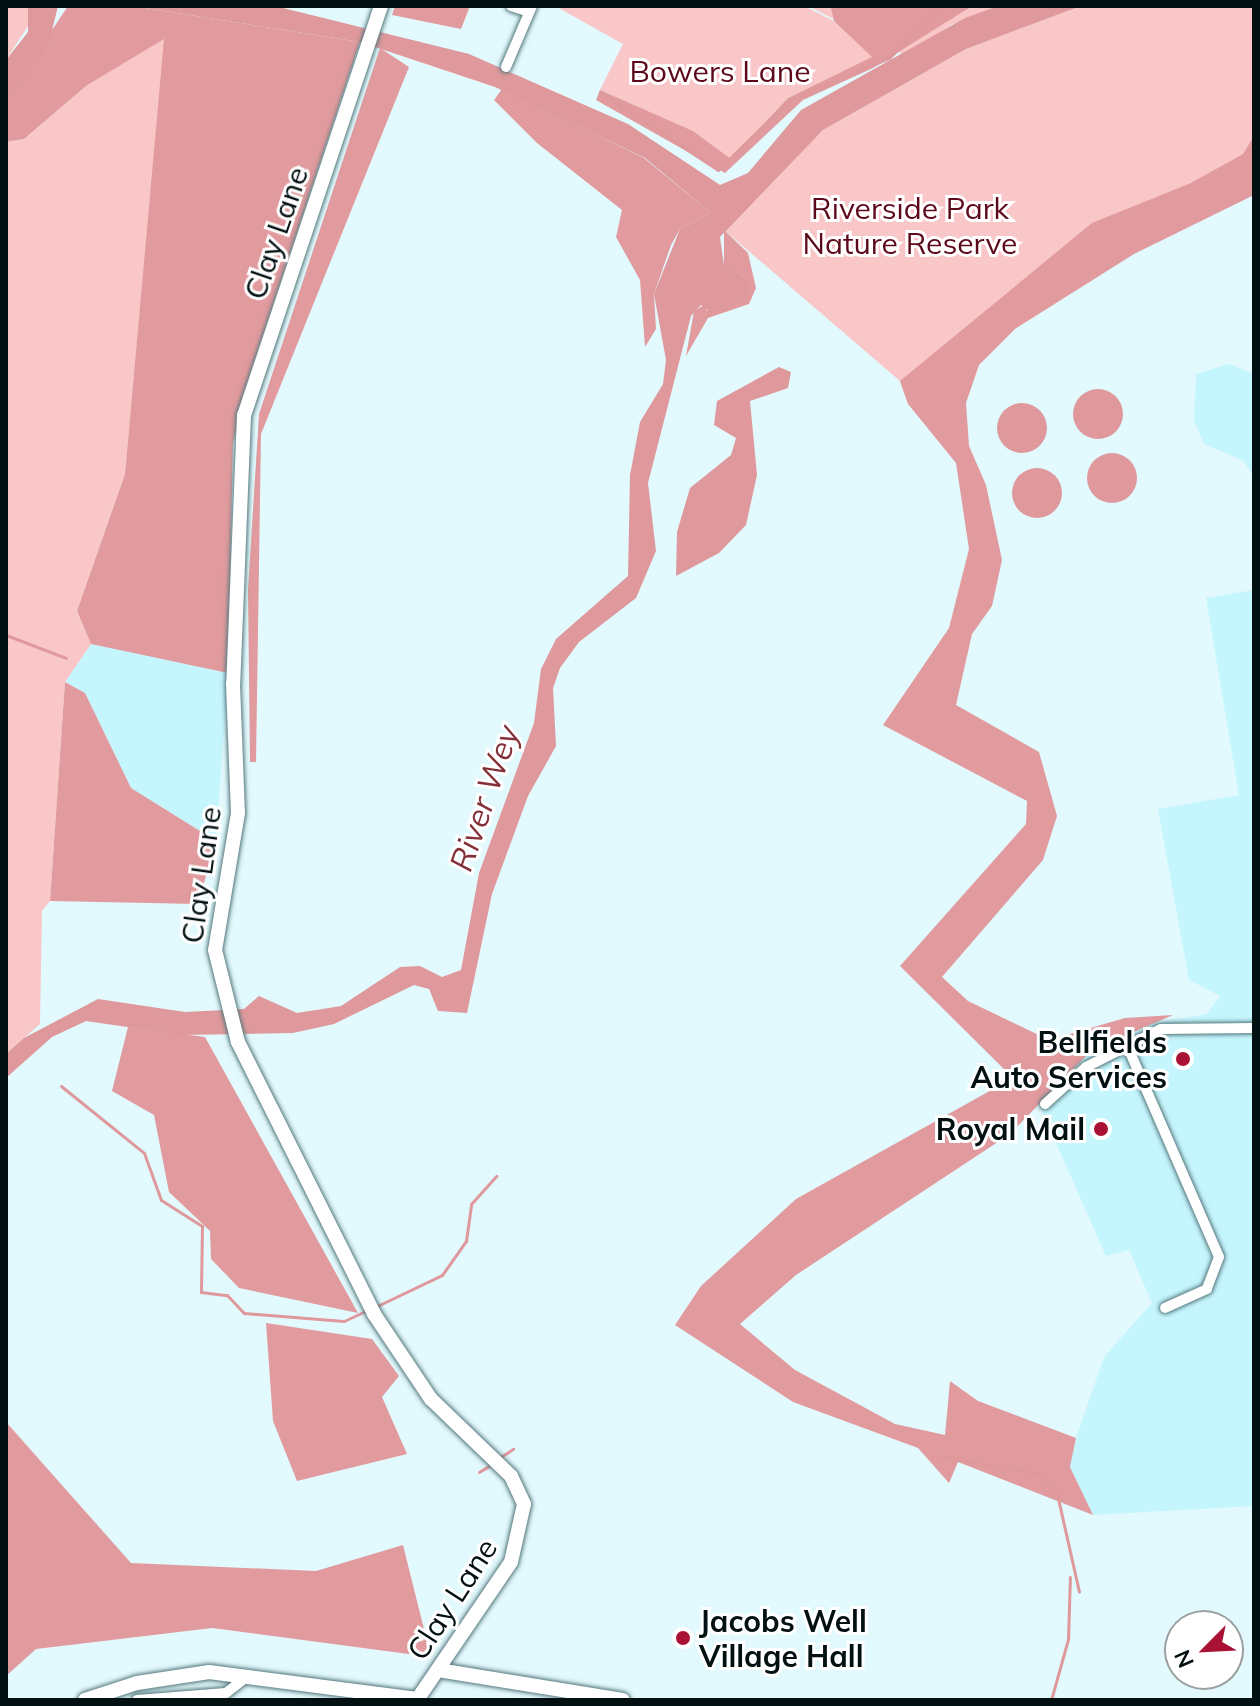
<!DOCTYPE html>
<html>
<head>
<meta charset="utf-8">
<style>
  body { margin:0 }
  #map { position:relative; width:1260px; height:1706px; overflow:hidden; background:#e2f9fd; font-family:Mulish,sans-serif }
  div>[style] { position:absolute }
  .built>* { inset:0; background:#c5f6fe }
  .green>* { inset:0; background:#f9c7c8 }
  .forest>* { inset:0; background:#e19b9e }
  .water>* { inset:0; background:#df999c }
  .round { border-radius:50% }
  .stream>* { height:3px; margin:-1.5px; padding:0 1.5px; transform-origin:1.5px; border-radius:1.5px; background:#df999c }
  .roads { filter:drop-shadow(0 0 2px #54787d) drop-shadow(0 0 2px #54787d) }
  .street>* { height:10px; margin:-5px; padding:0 5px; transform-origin:5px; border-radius:5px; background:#fff }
  .secondary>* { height:14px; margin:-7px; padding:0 7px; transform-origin:7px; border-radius:7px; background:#fff }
  .dots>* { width:22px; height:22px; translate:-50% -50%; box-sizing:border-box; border:4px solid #fff; border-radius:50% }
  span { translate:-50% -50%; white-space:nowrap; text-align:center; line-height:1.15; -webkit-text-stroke:6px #fff; paint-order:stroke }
  .park-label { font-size:30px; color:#5c081a }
  .street-label { font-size:30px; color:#031012 }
  .poi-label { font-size:30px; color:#031012; font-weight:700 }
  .right { translate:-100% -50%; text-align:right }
  .left { translate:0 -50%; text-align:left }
  .water-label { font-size:32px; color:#833039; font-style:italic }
  .frame { position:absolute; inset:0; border:8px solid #031012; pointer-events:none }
  .north { position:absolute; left:1164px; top:1610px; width:80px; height:80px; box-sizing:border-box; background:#fff; border:2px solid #9a9fa0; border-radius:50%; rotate:246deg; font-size:22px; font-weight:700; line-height:32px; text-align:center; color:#031012 }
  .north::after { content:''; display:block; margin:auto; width:28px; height:36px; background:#a91135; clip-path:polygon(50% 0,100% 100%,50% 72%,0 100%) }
</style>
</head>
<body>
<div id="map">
  <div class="built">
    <i style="clip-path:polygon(1229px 364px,1254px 374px,1254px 478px,1244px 461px,1204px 444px,1194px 421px,1196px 374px)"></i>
    <i style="clip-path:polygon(1254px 590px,1254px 1506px,1093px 1515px,1070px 1467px,1076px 1438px,1104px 1357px,1152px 1303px,1129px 1250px,1106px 1256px,1037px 1100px,1092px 1050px,1137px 1026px,1207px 1014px,1220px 996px,1189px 980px,1158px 809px,1239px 795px,1206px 598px)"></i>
    <i style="clip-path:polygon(91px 644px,228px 673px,216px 841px,131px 788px,85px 693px,65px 682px)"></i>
  </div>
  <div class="green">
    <i style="clip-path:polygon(6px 6px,28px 6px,32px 20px,6px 60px)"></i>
    <i style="clip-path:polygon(555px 6px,804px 6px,834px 21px,873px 57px,788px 98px,731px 159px,692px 131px,600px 90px,623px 44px)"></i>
    <i style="clip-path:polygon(808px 6px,998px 6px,951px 25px,906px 56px)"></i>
    <i style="clip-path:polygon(1081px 6px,1254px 6px,1254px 154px,908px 403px,900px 381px,724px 230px,823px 130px,966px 49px)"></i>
    <i style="clip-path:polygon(165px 38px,125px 474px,77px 611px,91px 644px,65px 682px,50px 901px,42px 911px,40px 1024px,6px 1054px,6px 142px,24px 139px,86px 86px)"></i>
  </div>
  <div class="forest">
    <i style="clip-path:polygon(68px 6px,133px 6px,360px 42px,243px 395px,233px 444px,228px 673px,91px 644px,77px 611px,125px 474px,164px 39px,86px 86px,24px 139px,6px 142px,6px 99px)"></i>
    <i style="clip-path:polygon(395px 6px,470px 6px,461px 29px,392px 15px)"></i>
    <i style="clip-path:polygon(972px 6px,873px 68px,803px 100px,725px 173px,596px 100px,600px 90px,693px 131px,731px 159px,788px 98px,872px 57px,834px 21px,831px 8px)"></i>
    <i style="clip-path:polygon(380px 48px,409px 67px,261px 434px,256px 762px,250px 762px,248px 590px,259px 414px)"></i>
    <i style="clip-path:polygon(502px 89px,644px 158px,711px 213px,680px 229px,671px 245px,654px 294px,656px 329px,645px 347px,640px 280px,616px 237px,622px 210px,537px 143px,494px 100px)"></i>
    <i style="clip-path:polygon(1254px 136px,1254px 195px,1134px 254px,1015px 329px,979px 365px,966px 403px,969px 446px,986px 485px,1002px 560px,992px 606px,972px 634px,956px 705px,1039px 752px,1057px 816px,1043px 860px,942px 977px,968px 1001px,1049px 1040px,1125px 1018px,1173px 1015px,1092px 1050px,1010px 1134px,796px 1275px,740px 1324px,795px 1370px,895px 1424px,945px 1435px,950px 1381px,978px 1401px,1076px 1438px,1070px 1467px,1093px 1515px,958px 1462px,949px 1483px,918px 1448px,793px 1402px,675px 1325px,701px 1286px,796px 1199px,1013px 1078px,900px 966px,1026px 824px,1027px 801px,883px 725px,949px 628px,969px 549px,956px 463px,908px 404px,900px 381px,1092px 223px,1191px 183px,1243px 154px)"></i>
    <i style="clip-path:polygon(724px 230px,748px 253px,756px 288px,749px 304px,708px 318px,686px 356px,694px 311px,704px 305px,707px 311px,744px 277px,724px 266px)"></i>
    <i style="clip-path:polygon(65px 682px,85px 693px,131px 788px,216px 841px,198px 904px,50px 901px)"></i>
    <i style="clip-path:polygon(128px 1027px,205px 1037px,358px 1313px,239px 1288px,211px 1259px,210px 1231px,169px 1192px,154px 1115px,112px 1091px)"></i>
    <i style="clip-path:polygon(266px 1323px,372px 1339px,399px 1376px,382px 1397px,407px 1454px,297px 1481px,273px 1421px)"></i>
    <i style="clip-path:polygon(6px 1422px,131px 1563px,316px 1571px,403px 1545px,431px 1657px,212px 1628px,36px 1649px,6px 1676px)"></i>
  </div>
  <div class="water">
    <i style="clip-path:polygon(28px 6px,58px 6px,48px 47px,6px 99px,6px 60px,28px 32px)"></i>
    <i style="clip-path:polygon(133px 6px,275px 6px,469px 54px,628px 124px,720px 185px,748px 173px,801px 110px,965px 18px,998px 6px,1081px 6px,966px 49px,823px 130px,720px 237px,724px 265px,744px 277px,749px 295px,732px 309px,711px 313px,701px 305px,691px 316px,648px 483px,656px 551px,636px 598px,579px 642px,560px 668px,553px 688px,556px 746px,528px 796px,492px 894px,467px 1013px,438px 1011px,429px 989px,414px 985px,334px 1024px,293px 1033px,182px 1035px,86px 1021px,52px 1037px,6px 1078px,6px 1054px,24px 1038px,98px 999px,185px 1012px,244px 1009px,259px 996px,297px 1013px,341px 1006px,400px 967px,420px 966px,442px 977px,461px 970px,479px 873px,534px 723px,541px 669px,556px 639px,628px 576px,630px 475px,640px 422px,663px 384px,666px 360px,654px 294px,680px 229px,711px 213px,645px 158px,495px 87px,360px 42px)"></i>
    <i style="clip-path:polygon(779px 367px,791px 372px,788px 388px,750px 401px,757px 475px,746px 525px,719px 553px,676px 576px,677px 532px,690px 488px,731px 455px,736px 438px,714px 425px,717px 401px)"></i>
    <i class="round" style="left:1073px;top:389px;width:50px;height:50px"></i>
    <i class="round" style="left:997px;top:403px;width:50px;height:50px"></i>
    <i class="round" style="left:1087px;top:453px;width:50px;height:50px"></i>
    <i class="round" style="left:1012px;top:468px;width:50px;height:50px"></i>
  </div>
  <div class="stream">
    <i style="left:600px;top:92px;width:141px;rotate:33.5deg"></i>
    <i style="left:718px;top:170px;width:98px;rotate:-44.6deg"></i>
    <i style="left:788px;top:101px;width:110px;rotate:-23.1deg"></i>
    <i style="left:889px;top:58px;width:75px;rotate:-43.9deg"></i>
    <i style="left:6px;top:635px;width:64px;rotate:21deg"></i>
    <i style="left:61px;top:1086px;width:107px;rotate:38.9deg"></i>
    <i style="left:144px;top:1153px;width:50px;rotate:70.1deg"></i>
    <i style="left:161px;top:1200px;width:49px;rotate:32.4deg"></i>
    <i style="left:202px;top:1226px;width:66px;rotate:90.9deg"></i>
    <i style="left:201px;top:1292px;width:26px;rotate:7deg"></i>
    <i style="left:227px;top:1295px;width:25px;rotate:47deg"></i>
    <i style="left:244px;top:1313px;width:100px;rotate:4.6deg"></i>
    <i style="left:344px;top:1321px;width:26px;rotate:-25deg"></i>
    <i style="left:375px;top:1307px;width:74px;rotate:-25.5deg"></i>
    <i style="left:442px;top:1275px;width:42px;rotate:-54.8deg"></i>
    <i style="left:466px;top:1241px;width:37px;rotate:-82deg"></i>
    <i style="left:471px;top:1204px;width:38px;rotate:-48deg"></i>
    <i style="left:938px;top:1456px;width:100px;rotate:9.7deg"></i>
    <i style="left:1037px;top:1473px;width:29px;rotate:46deg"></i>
    <i style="left:1057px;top:1494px;width:100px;rotate:77.3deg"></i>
    <i style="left:499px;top:1458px;width:17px;rotate:-33deg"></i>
    <i style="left:479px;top:1472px;width:13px;rotate:-32deg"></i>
    <i style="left:1051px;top:1700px;width:63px;rotate:-74.4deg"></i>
    <i style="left:1068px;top:1639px;width:62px;rotate:-88.2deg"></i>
  </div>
  <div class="roads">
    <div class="street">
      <i style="left:511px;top:6px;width:19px;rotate:18deg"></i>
      <i style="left:506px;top:67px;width:66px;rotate:-66.9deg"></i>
      <i style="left:1126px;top:1043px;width:233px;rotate:66.5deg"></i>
      <i style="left:1219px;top:1257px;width:34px;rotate:111deg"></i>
      <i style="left:1207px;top:1289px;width:46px;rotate:155.7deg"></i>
      <i style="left:1045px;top:1104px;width:55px;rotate:-42.1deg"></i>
      <i style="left:1086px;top:1067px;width:84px;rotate:-26.9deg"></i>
      <i style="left:1161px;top:1029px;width:93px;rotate:-0.6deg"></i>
      <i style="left:137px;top:1700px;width:89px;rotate:-4.5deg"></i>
      <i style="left:226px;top:1693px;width:29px;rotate:-38deg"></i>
    </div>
    <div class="secondary">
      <i style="left:381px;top:6px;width:431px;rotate:108.5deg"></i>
      <i style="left:244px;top:415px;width:269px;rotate:92.3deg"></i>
      <i style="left:233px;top:684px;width:129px;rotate:87.8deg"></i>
      <i style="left:238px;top:813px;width:139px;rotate:99.5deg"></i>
      <i style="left:215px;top:950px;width:95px;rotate:76deg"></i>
      <i style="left:238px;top:1042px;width:304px;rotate:63.4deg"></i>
      <i style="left:374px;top:1314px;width:102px;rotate:56.2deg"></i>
      <i style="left:431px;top:1399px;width:111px;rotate:43.9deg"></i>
      <i style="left:511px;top:1476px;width:31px;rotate:65deg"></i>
      <i style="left:524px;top:1504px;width:59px;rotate:102.6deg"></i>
      <i style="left:511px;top:1562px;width:167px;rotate:124.3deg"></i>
      <i style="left:438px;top:1670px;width:187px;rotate:9.2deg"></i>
      <i style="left:85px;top:1700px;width:55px;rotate:-18.1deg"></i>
      <i style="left:137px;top:1683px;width:73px;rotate:-8.7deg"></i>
      <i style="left:209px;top:1672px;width:210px;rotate:7.4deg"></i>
    </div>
  </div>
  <div class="dots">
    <i style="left:1183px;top:1059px;background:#a91135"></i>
    <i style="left:1101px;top:1129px;background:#a91135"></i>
    <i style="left:683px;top:1638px;background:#a91135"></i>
  </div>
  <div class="park-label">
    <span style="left:720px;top:71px">Bowers Lane</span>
    <span style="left:910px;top:225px">Riverside Park<br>Nature Reserve</span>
  </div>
  <div class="street-label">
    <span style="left:276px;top:233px;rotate:-71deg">Clay Lane</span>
    <span style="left:201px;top:875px;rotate:-82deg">Clay Lane</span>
    <span style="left:452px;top:1599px;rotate:-57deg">Clay Lane</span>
  </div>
  <div class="poi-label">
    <span class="right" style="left:1167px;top:1059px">Bellfields<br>Auto Services</span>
    <span class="right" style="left:1085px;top:1129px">Royal Mail</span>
    <span class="left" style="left:699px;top:1638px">Jacobs Well<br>Village Hall</span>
  </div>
  <div class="water-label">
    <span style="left:484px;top:798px;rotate:-71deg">River Wey</span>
  </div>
  <div class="frame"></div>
  <div class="north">N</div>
</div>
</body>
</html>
